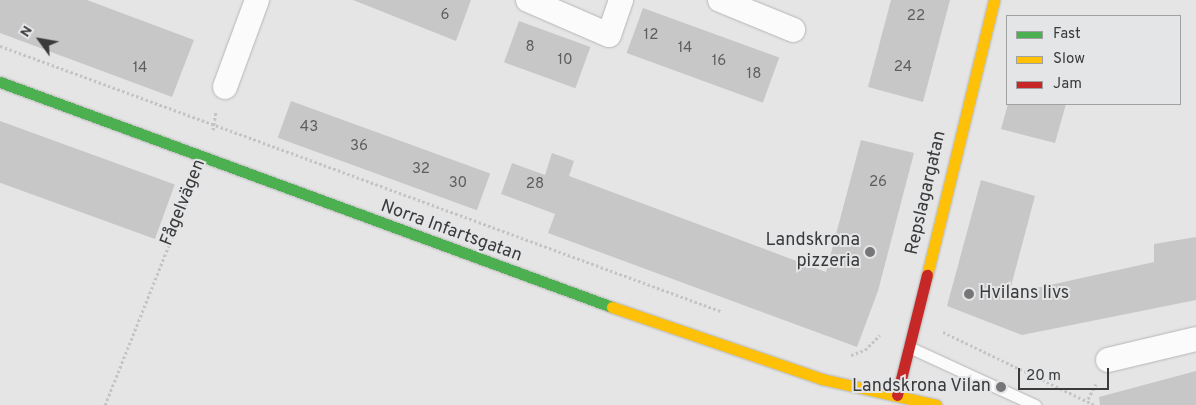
<!DOCTYPE html>
<html>
<head>
<meta charset="utf-8">
<style>
  body { margin:0 }
  #map { position:relative; width:1196px; height:405px; overflow:hidden; background:#e5e5e6; font-family:Overpass,sans-serif }
  div>[style] { position:absolute }
  .building>* { inset:0; background:#c8c7c8; transform-origin:0 0 }
  .path>* { height:3px; margin-top:-1.5px; transform-origin:0; background:repeating-linear-gradient(90deg,#c4c4c5 0 2.5px,transparent 0 5px) }
  .roads { filter:drop-shadow(0 0 1px #b6b6b7) drop-shadow(0 0 1px #b6b6b7) }
  .lane>* { height:11px; margin:-5.5px; padding:0 5.5px; transform-origin:5.5px; border-radius:5.5px; background:#fbfbfb }
  .street>* { height:24px; margin:-12px; padding:0 12px; transform-origin:12px; border-radius:12px; background:#fbfbfb }
  .fast>* { height:11px; margin:-5.5px; padding:0 5.5px; transform-origin:5.5px; border-radius:5.5px; background:#4caf50 }
  .slow>* { height:11px; margin:-5.5px; padding:0 5.5px; transform-origin:5.5px; border-radius:5.5px; background:#ffc107 }
  .jam>* { height:11px; margin:-5.5px; padding:0 5.5px; transform-origin:5.5px; border-radius:5.5px; background:#c62828 }
  .dots>* { width:14px; height:14px; translate:-50% -50%; box-sizing:border-box; border:2px solid #e4e5e7; border-radius:50% }
  span { translate:-50% -50%; white-space:nowrap; text-align:center; line-height:1.15; -webkit-text-stroke:4px #e4e5e7; paint-order:stroke }
  .number-label { font-size:15px; color:#5e5e5f }
  .number-label span { -webkit-text-stroke-width:0 }
  .street-label { font-size:18px; color:#3b3b3c }
  .poi-label { font-size:18px; color:#3b3b3c }
  .right { translate:-100% -50%; text-align:right }
  .left { translate:0 -50%; text-align:left }
  .legend { position:absolute; left:1006px; top:15px; width:175px; height:90px; box-sizing:border-box; background:#e4e5e7; border:1px solid #a0a1a3; margin:0; padding:6px 9px; list-style:none; font-size:15px; color:#3b3b3c }
  .legend li { display:flex; align-items:center; gap:10px; height:25px }
  .legend b { width:25px; border:1px solid #a0a1a3 }
  .north { position:absolute; left:15px; top:15px; width:50px; height:50px; -webkit-text-stroke:4px #e4e5e7; paint-order:stroke; rotate:302deg; font-size:14px; font-weight:700; line-height:20px; text-align:center; color:#3b3b3c }
  .north::after { content:''; display:block; margin:auto; width:18px; height:22px; background:#3b3b3c; clip-path:polygon(50% 0,100% 100%,50% 72%,0 100%) }
  .scale { position:absolute; left:1018px; top:368px; width:91px; height:22px; box-sizing:border-box; border:2px solid #3b3b3c; border-top:0; padding-left:6px; font-size:15px; line-height:18px; white-space:nowrap; color:#3b3b3c; -webkit-text-stroke:4px #e4e5e7; paint-order:stroke }
</style>
</head>
<body>
<div id="map">
  <div class="building">
    <i style="clip-path:polygon(0 0,87px 0,194px 40px,172px 97px,0 33px)"></i>
    <i style="clip-path:polygon(353px 0,471px 0,456px 41px)"></i>
    <i style="clip-path:polygon(891px 0,950px 0,923px 102px,868px 87px)"></i>
    <i style="left:643px;top:8px;width:145px;height:48px;rotate:20deg"></i>
    <i style="left:519px;top:21px;width:76px;height:44px;rotate:20deg"></i>
    <i style="left:291px;top:101px;width:212px;height:39px;rotate:20deg"></i>
    <i style="clip-path:polygon(1008px 104px,1066px 104px,1055px 143px,1001px 129px)"></i>
    <i style="left:0;top:121px;width:186px;height:58px;rotate:20deg"></i>
    <i style="clip-path:polygon(861px 140px,914px 153px,878px 291px,857px 347px,548px 233px,555px 214px,501px 194px,512px 163px,545px 175px,552px 153px,574px 161px,569px 176px,826px 272px)"></i>
    <i style="clip-path:polygon(981px 180px,1035px 196px,1009px 294px,1154px 262px,1154px 244px,1196px 237px,1196px 300px,1022px 335px,947px 306px)"></i>
    <i style="clip-path:polygon(1196px 371px,1196px 405px,1100px 405px,1099px 397px)"></i>
  </div>
  <div class="path">
    <i style="left:0;top:46px;width:770px;rotate:20.2deg"></i>
    <i style="left:213px;top:130px;width:18px;rotate:-81deg"></i>
    <i style="left:943px;top:332px;width:169px;rotate:25.7deg"></i>
    <i style="left:851px;top:355px;width:15px;rotate:-20deg"></i>
    <i style="left:865px;top:350px;width:21px;rotate:-45deg"></i>
    <i style="left:1088px;top:399px;width:17px;rotate:-62deg"></i>
    <i style="left:105px;top:405px;width:237px;rotate:-68.2deg"></i>
  </div>
  <div class="roads">
    <div class="lane">
      <i style="left:909px;top:347px;width:139px;rotate:24.7deg"></i>
    </div>
    <div class="street">
      <i style="left:528px;top:0;width:88px;rotate:23.4deg"></i>
      <i style="left:609px;top:35px;width:37px;rotate:-71deg"></i>
      <i style="left:720px;top:0;width:79px;rotate:22.3deg"></i>
      <i style="left:225px;top:87px;width:93px;rotate:-69.8deg"></i>
      <i style="left:1108px;top:360px;width:90px;rotate:-13.4deg"></i>
    </div>
    <div class="fast">
      <i style="left:0;top:82px;width:652px;rotate:20.19deg"></i>
    </div>
    <div class="slow">
      <i style="left:927px;top:275px;width:283px;rotate:-76.3deg"></i>
      <i style="left:612px;top:307px;width:222px;rotate:18.9deg"></i>
      <i style="left:822px;top:379px;width:117px;rotate:12.8deg"></i>
    </div>
    <div class="jam">
      <i style="left:897px;top:395px;width:124px;rotate:-76deg"></i>
    </div>
  </div>
  <div class="dots">
    <i style="left:870px;top:252px;background:#767678"></i>
    <i style="left:969px;top:294px;background:#767678"></i>
    <i style="left:1001px;top:387px;background:#767678"></i>
  </div>
  <div class="number-label">
    <span style="left:445px;top:16px">6</span>
    <span style="left:916px;top:17px">22</span>
    <span style="left:651px;top:36px">12</span>
    <span style="left:530px;top:48px">8</span>
    <span style="left:685px;top:49px">14</span>
    <span style="left:565px;top:61px">10</span>
    <span style="left:719px;top:62px">16</span>
    <span style="left:903px;top:68px">24</span>
    <span style="left:140px;top:69px">14</span>
    <span style="left:754px;top:75px">18</span>
    <span style="left:309px;top:128px">43</span>
    <span style="left:359px;top:147px">36</span>
    <span style="left:421px;top:170px">32</span>
    <span style="left:878px;top:183px">26</span>
    <span style="left:458px;top:184px">30</span>
    <span style="left:535px;top:185px">28</span>
  </div>
  <div class="street-label">
    <span style="left:927px;top:193px;rotate:-77deg">Repslagargatan</span>
    <span style="left:184px;top:203px;rotate:-68deg">Fågelvägen</span>
    <span style="left:451px;top:232px;rotate:20deg">Norra Infartsgatan</span>
  </div>
  <div class="poi-label">
    <span class="right" style="left:860px;top:252px">Landskrona<br>pizzeria</span>
    <span class="left" style="left:979px;top:294px">Hvilans livs</span>
    <span class="right" style="left:991px;top:387px">Landskrona Vilan</span>
  </div>
  <ul class="legend">
  <li><b style="height:6px;background:#4caf50"></b>Fast</li>
  <li><b style="height:6px;background:#ffc107"></b>Slow</li>
  <li><b style="height:6px;background:#c62828"></b>Jam</li>
  </ul>
  <div class="north">N</div>
  <div class="scale">20 m</div>
</div>
</body>
</html>
